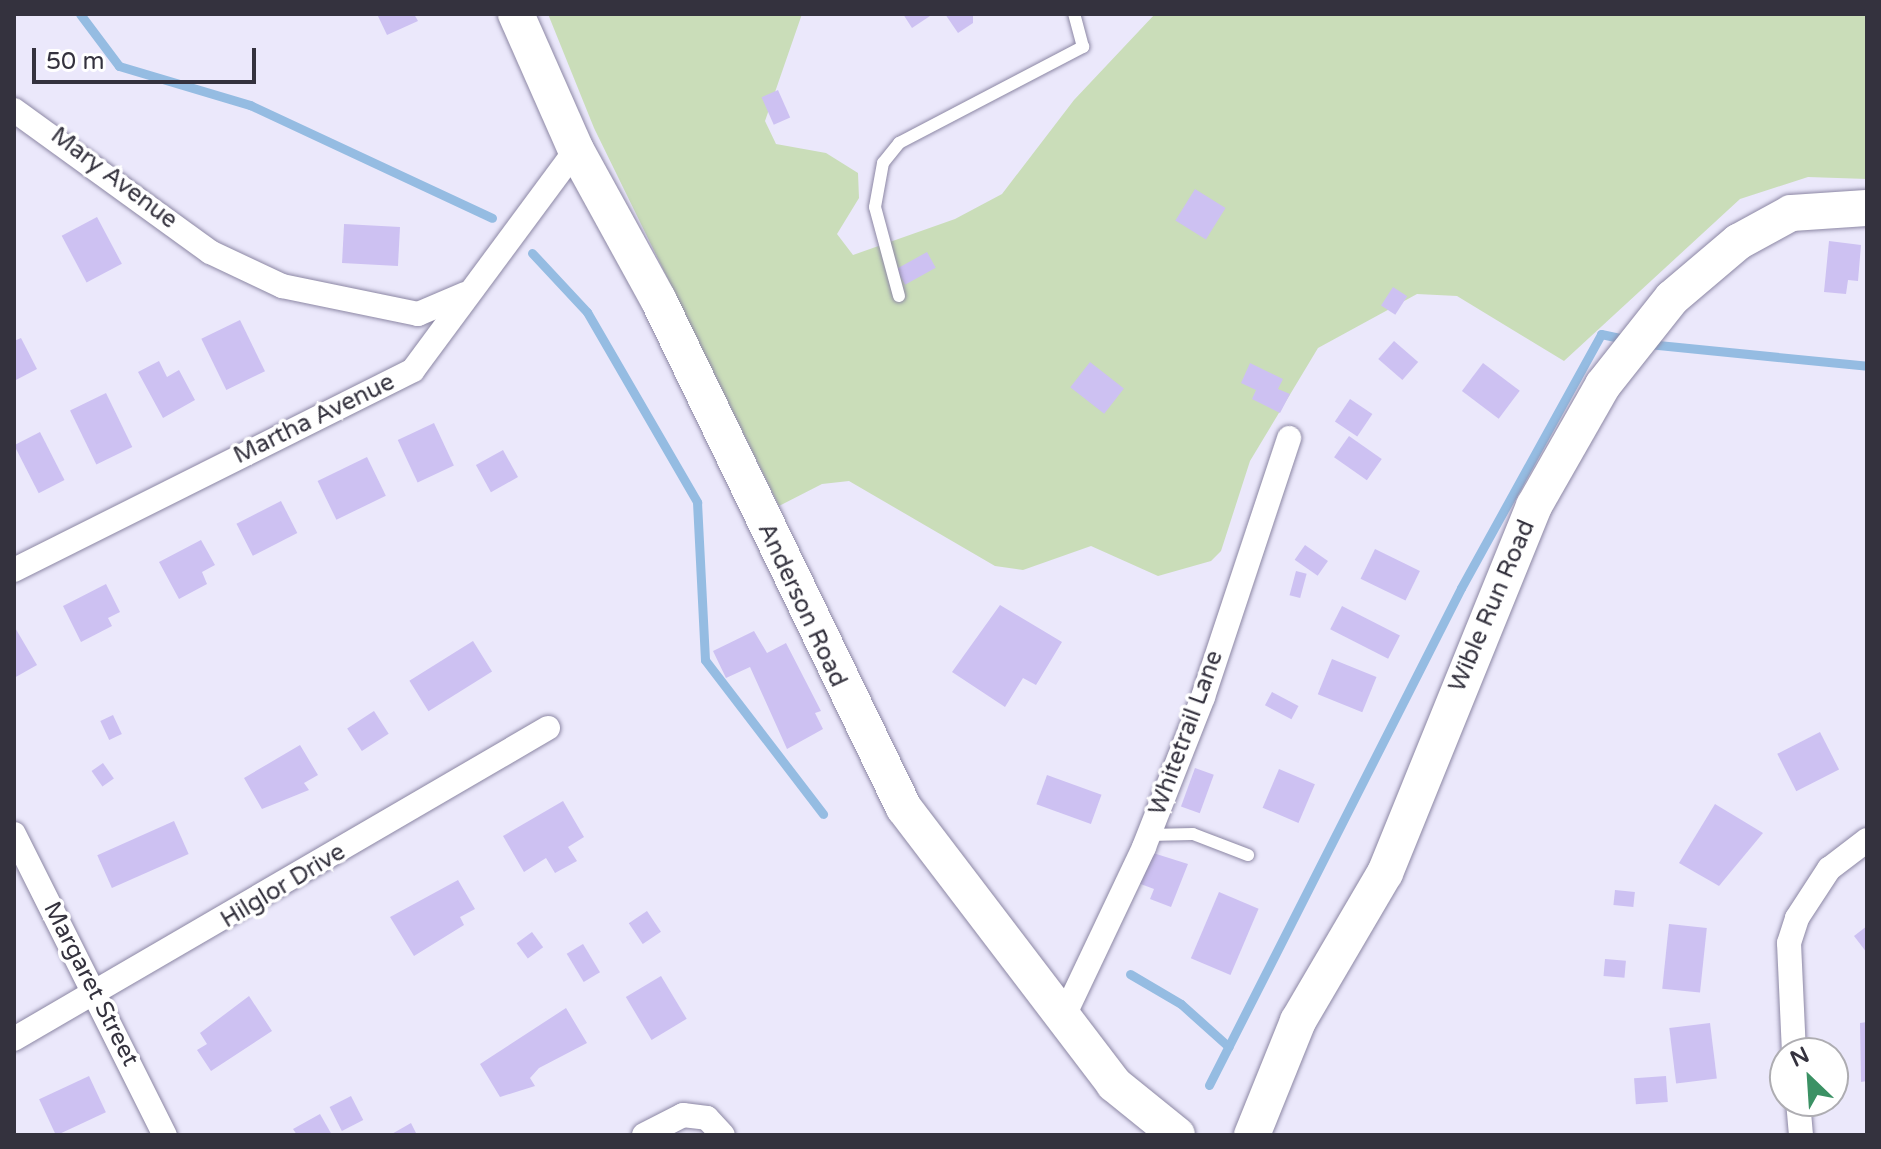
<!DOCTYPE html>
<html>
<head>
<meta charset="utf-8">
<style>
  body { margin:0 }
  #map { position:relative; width:1881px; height:1149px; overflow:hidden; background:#ebe8fb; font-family:"Varela Round",sans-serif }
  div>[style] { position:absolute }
  .green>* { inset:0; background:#caddb9 }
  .stream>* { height:9px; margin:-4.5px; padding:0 4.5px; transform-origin:4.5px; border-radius:4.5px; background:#95bce2 }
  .building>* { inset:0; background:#cdc1f2; transform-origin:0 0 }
  .roads { filter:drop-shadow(0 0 2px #8c87a4) drop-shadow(0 0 2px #8c87a4) }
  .lane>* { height:12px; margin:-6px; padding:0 6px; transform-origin:6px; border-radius:6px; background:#fff }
  .street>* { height:24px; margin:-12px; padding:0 12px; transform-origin:12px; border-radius:12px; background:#fff }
  .secondary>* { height:36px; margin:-18px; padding:0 18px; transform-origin:18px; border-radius:18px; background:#fff }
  span { translate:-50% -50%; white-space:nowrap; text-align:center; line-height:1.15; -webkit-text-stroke:7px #fff; paint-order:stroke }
  .street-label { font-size:24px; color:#34323e }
  .frame { position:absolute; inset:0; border:16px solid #34323e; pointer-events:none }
  .north { position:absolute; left:1769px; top:1037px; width:80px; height:80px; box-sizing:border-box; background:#fff; border:2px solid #aeadb2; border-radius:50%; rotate:335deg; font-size:22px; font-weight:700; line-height:32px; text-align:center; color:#34323e }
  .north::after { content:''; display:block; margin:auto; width:28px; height:36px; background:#3b9164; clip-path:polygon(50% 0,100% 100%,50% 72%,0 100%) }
  .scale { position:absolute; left:32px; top:48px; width:224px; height:36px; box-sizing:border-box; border:4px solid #34323e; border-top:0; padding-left:10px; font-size:24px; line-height:28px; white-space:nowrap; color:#34323e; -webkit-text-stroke:6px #fff; paint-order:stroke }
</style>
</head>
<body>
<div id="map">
  <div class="green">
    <i style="clip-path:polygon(548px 14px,802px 14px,765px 121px,776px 144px,826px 153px,858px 173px,859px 198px,837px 234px,853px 255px,955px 219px,1002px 194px,1074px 100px,1155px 14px,1867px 14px,1867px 179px,1808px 177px,1740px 199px,1564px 361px,1457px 296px,1417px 294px,1318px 348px,1250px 461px,1221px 551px,1211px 561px,1158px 576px,1091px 546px,1023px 570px,995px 566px,849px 481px,822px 484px,779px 506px,594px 128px)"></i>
  </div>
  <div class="stream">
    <i style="left:80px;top:14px;width:65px;rotate:53.1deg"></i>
    <i style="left:119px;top:66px;width:137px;rotate:16.6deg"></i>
    <i style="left:250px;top:105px;width:267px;rotate:25deg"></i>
    <i style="left:532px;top:253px;width:81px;rotate:47deg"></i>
    <i style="left:587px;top:312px;width:220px;rotate:59.9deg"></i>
    <i style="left:697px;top:502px;width:158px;rotate:87.1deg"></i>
    <i style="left:705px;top:660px;width:194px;rotate:52.5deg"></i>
    <i style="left:1648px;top:344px;width:220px;rotate:5.7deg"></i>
    <i style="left:1130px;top:974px;width:59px;rotate:30.5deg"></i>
    <i style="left:1181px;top:1004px;width:64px;rotate:41.9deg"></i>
    <i style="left:1209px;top:1085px;width:557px;rotate:-63.11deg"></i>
    <i style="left:1461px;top:588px;width:290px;rotate:-61.1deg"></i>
    <i style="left:1601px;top:334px;width:30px;rotate:12deg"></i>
  </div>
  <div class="building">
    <i style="clip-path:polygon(377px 14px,414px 14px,418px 21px,387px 35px)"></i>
    <i style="clip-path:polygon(903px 14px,933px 14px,912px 28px)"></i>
    <i style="clip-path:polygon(945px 14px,973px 14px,973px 23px,958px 33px)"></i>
    <i style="left:778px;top:90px;width:30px;height:18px;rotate:66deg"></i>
    <i style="left:1195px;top:189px;width:36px;height:37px;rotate:32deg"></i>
    <i style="left:97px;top:217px;width:53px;height:40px;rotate:62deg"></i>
    <i style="left:400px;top:227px;width:39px;height:56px;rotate:93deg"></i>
    <i style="clip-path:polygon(1829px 241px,1861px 245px,1858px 281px,1848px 280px,1846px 294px,1824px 292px)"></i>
    <i style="left:927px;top:252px;width:18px;height:35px;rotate:61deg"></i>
    <i style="left:1393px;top:287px;width:17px;height:22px;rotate:33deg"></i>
    <i style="left:240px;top:320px;width:57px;height:43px;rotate:64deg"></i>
    <i style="clip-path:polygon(21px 338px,37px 369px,14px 381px,14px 341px)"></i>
    <i style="left:1394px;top:341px;width:32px;height:24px;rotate:41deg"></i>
    <i style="clip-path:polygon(159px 361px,167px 377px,179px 370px,195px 400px,163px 418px,138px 372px)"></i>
    <i style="left:1090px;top:362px;width:43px;height:32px;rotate:38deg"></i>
    <i style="clip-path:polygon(1250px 363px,1283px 379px,1278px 389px,1290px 394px,1280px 413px,1252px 399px,1256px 390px,1241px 383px)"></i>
    <i style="left:1483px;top:363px;width:46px;height:35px;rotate:37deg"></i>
    <i style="left:106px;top:393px;width:60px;height:40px;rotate:64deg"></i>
    <i style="left:1350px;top:399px;width:27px;height:27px;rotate:34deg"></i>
    <i style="left:434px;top:423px;width:47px;height:40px;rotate:65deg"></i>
    <i style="left:40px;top:432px;width:54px;height:29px;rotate:63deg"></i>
    <i style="left:1349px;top:436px;width:40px;height:26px;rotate:35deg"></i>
    <i style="left:503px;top:450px;width:31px;height:31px;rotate:61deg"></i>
    <i style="left:367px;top:457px;width:43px;height:55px;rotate:64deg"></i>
    <i style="left:281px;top:501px;width:36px;height:50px;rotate:63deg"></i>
    <i style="clip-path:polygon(201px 540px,215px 565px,202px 572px,207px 584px,179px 599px,159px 562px)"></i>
    <i style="left:1305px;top:545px;width:28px;height:18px;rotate:35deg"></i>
    <i style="left:1375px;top:549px;width:50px;height:33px;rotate:26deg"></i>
    <i style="left:1296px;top:571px;width:11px;height:25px;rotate:15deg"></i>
    <i style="clip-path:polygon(106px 584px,120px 612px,108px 618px,112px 626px,81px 642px,63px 606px)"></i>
    <i style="clip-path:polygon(1000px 605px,1062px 642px,1036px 685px,1023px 678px,1005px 707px,952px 672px)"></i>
    <i style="left:1342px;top:606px;width:65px;height:26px;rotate:27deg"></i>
    <i style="clip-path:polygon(14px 626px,37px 665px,14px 678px)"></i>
    <i style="clip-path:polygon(754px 631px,767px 653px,786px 643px,821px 711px,815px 713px,823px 729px,787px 749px,750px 667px,726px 678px,713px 651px)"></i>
    <i style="left:473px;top:641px;width:36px;height:75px;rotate:58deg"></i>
    <i style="left:1332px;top:659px;width:48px;height:38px;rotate:22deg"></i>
    <i style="left:1272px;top:692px;width:30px;height:15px;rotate:28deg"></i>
    <i style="left:374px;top:711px;width:27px;height:32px;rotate:57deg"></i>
    <i style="left:113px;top:715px;width:21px;height:14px;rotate:65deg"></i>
    <i style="left:1820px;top:732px;width:42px;height:48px;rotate:63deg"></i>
    <i style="clip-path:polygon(300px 745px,318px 775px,304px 783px,309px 790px,262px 809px,244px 778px)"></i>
    <i style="left:103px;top:763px;width:19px;height:14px;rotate:55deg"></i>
    <i style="left:1195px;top:768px;width:20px;height:41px;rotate:20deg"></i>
    <i style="left:1279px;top:769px;width:39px;height:42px;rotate:23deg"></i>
    <i style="left:1047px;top:775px;width:58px;height:31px;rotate:20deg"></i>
    <i style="clip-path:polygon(563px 801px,584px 837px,568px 847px,577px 861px,555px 873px,546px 858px,524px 872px,503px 836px)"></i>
    <i style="clip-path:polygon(1715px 804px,1763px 833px,1719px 886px,1679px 863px)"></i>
    <i style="left:174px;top:821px;width:36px;height:84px;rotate:66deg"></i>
    <i style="clip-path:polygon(1150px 852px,1188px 864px,1171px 907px,1150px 899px,1154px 889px,1138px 883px)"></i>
    <i style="clip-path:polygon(458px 880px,475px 909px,460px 917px,464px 925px,414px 956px,390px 917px)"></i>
    <i style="left:1615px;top:890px;width:20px;height:15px;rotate:6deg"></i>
    <i style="left:1219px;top:892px;width:43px;height:72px;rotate:23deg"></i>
    <i style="left:647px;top:911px;width:25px;height:22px;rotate:56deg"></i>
    <i style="left:1669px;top:924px;width:38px;height:65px;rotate:6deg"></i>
    <i style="clip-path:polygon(1867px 926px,1867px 953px,1854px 936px)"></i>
    <i style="left:532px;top:932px;width:19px;height:19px;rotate:54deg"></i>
    <i style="left:583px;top:944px;width:33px;height:19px;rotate:59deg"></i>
    <i style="left:1605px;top:959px;width:21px;height:17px;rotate:5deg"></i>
    <i style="left:661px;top:976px;width:50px;height:41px;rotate:59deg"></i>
    <i style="clip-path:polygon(249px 996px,272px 1031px,211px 1071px,197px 1050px,207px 1044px,200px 1033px)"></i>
    <i style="clip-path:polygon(566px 1008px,587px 1043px,539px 1068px,530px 1078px,535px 1086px,500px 1097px,480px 1064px)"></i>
    <i style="clip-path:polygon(1867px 1022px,1867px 1081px,1861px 1082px,1860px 1023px)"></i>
    <i style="left:1710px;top:1023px;width:56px;height:41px;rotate:83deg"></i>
    <i style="left:89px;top:1076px;width:40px;height:55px;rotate:65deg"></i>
    <i style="left:1666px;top:1076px;width:26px;height:32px;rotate:86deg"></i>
    <i style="left:351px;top:1096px;width:27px;height:24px;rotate:63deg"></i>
    <i style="clip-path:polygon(320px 1114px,332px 1135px,297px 1135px,293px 1129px)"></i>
    <i style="clip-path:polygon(411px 1123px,417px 1135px,390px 1135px)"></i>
  </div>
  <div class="roads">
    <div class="lane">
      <i style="left:899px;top:296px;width:92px;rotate:-105.1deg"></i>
      <i style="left:875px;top:207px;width:45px;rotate:-79.7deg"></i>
      <i style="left:883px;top:163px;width:26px;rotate:-51deg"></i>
      <i style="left:899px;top:143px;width:208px;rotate:-27.6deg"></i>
      <i style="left:1083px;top:47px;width:34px;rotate:-105deg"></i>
      <i style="left:1149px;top:835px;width:44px;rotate:-1.3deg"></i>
      <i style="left:1193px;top:834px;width:59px;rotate:20.9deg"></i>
    </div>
    <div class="street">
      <i style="left:14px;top:110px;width:242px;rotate:35.9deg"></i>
      <i style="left:210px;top:252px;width:80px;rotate:25.3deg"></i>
      <i style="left:282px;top:286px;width:139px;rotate:11.6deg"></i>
      <i style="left:418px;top:314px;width:51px;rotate:-23.1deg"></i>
      <i style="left:14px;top:570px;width:446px;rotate:-26.6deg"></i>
      <i style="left:413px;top:370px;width:274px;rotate:-53.5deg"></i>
      <i style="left:14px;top:834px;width:337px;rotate:63.4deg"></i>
      <i style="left:1062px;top:1020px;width:191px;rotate:-64.6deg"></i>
      <i style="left:1144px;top:847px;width:161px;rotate:-68.5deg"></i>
      <i style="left:1203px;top:697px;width:273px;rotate:-71.6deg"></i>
      <i style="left:14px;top:1039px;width:618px;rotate:-30.22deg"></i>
      <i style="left:1794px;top:1053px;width:110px;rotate:-92.6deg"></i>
      <i style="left:1789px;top:943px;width:26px;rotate:-72deg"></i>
      <i style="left:1797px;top:918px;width:59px;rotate:-56.9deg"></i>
      <i style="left:1829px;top:869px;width:48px;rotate:-37.3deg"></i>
      <i style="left:1798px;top:1101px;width:34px;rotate:85deg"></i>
      <i style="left:644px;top:1135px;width:44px;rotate:-27.1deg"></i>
      <i style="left:683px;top:1115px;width:24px;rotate:7deg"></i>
      <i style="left:707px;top:1118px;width:23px;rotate:47deg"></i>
    </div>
    <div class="secondary">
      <i style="left:516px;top:14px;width:149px;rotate:66.2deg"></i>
      <i style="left:576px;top:150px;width:170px;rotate:61.2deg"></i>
      <i style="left:658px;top:299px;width:565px;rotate:64.21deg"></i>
      <i style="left:904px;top:808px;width:347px;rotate:52.7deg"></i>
      <i style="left:1114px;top:1084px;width:81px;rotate:39deg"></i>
      <i style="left:1252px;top:1135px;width:123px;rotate:-68deg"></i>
      <i style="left:1298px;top:1021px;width:172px;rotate:-59.6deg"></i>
      <i style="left:1385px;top:873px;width:396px;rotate:-67.9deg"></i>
      <i style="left:1534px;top:506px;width:139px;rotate:-60.3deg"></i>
      <i style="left:1603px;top:385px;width:111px;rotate:-51.6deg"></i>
      <i style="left:1672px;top:298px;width:87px;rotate:-40.3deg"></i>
      <i style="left:1738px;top:242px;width:60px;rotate:-28.7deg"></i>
      <i style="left:1791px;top:213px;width:76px;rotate:-3.8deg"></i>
    </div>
  </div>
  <div class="street-label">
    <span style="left:114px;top:178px;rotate:37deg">Mary Avenue</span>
    <span style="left:314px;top:419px;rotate:-26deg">Martha Avenue</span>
    <span style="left:802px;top:605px;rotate:65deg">Anderson Road</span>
    <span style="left:1492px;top:606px;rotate:-67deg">Wible Run Road</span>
    <span style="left:1186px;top:733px;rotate:-70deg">Whitetrail Lane</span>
    <span style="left:283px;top:886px;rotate:-31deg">Hilglor Drive</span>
    <span style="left:91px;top:984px;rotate:63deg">Margaret Street</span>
  </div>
  <div class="frame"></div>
  <div class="north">N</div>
  <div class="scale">50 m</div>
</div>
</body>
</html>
